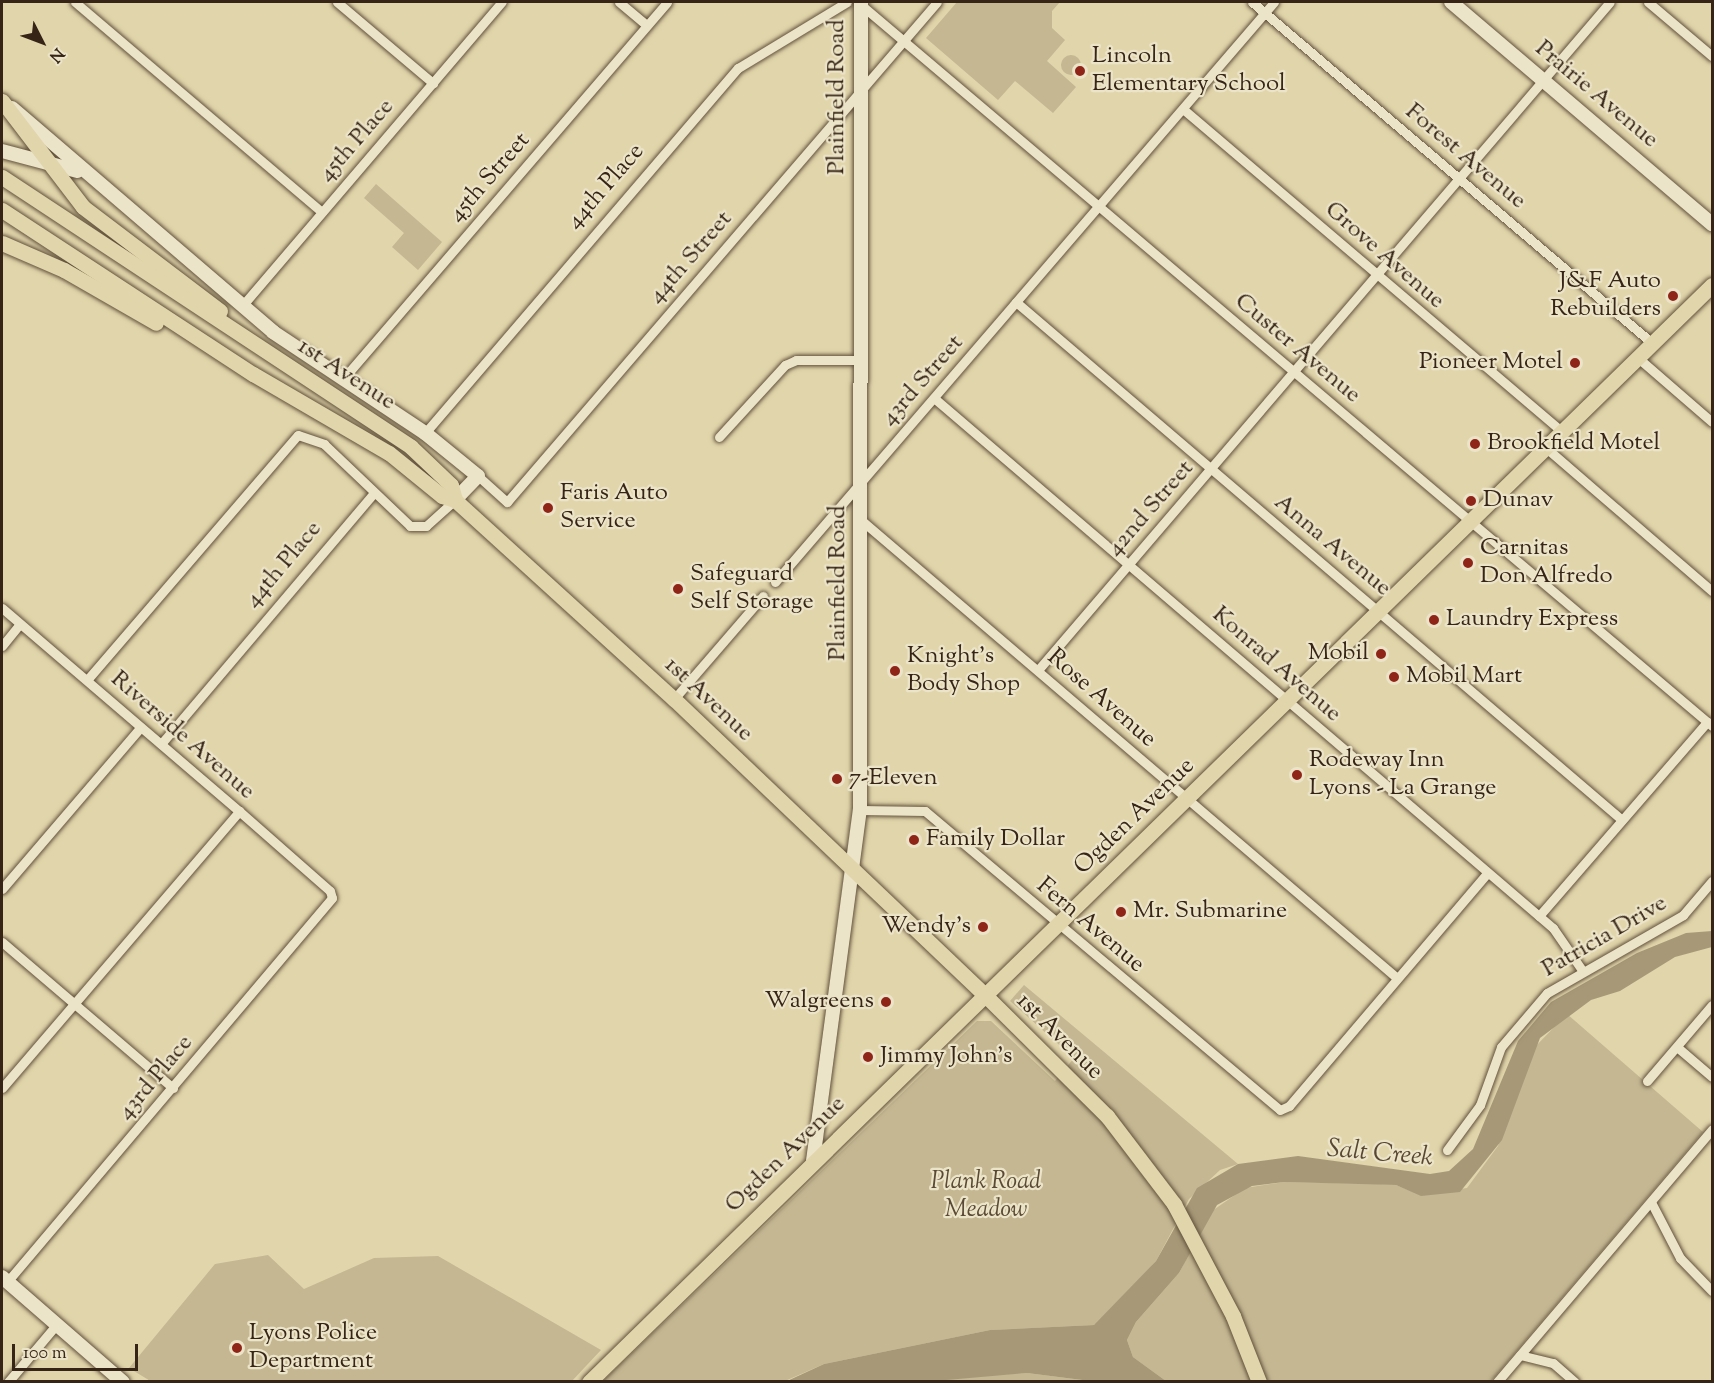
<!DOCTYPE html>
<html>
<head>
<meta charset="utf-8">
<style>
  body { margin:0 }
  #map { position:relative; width:1714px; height:1383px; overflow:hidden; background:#e1d5ab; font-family:"Sorts Mill Goudy",serif }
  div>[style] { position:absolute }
  .green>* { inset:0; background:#c4b792 }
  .round { border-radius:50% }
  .water>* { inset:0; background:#a79978 }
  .roads { filter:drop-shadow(0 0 2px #61513b) drop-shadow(0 0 2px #61513b) }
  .street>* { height:9px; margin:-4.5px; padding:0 4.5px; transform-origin:4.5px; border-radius:4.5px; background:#ece4c8 }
  .secondary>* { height:14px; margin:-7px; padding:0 7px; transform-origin:7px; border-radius:7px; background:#ece4c8 }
  .primary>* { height:15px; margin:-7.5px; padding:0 7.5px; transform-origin:7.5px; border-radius:7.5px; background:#e1d5ab }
  .dots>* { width:16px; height:16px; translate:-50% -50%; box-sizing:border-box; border:3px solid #ece4c8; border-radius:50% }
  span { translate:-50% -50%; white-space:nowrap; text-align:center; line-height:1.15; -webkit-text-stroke:4.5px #ece4c8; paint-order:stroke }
  .poi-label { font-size:24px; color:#362516 }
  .left { translate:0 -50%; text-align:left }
  .right { translate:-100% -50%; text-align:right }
  .street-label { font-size:24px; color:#362516 }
  .park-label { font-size:24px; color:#5a4a35; font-style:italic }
  .water-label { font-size:26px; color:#584833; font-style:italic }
  .frame { position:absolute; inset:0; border:3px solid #362516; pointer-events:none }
  .north { position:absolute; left:12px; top:12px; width:60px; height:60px; -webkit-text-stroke:4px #ece4c8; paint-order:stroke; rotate:132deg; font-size:16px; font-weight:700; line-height:24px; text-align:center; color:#362516 }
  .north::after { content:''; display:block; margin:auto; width:21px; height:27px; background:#362516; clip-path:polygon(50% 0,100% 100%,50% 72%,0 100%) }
  .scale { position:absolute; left:12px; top:1344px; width:126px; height:27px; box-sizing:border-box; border:3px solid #362516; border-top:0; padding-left:8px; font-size:18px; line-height:21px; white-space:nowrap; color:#362516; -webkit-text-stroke:4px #ece4c8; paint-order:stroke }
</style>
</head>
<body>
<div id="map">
  <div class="green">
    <i style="clip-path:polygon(957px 2px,1060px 2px,1052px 11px,1052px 28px,1065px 40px,1047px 61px,1076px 87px,1053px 113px,1015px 81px,998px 100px,926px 38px)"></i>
    <i class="round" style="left:1061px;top:55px;width:20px;height:20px"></i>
    <i style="clip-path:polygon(376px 184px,442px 242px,418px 270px,392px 247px,404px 233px,364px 198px)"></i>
    <i style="clip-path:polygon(1024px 985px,1238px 1164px,1220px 1170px,1189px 1199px,1156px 1261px,1107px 1316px,1094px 1325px,990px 1330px,824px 1364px,785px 1381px,602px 1382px,977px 1021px,991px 1021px,1055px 1081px,1074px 1058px,1010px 1001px)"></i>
    <i style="clip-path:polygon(1567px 1014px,1703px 1132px,1491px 1381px,1166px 1381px,1133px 1357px,1127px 1340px,1136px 1322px,1179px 1273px,1212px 1211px,1245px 1188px,1284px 1182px,1377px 1184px,1396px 1185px,1421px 1195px,1467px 1188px,1498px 1146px,1533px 1049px)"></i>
    <i style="clip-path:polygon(268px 1255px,304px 1289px,374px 1258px,438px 1256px,601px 1350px,571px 1382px,152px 1382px,129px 1368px,215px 1264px)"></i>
    <i style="clip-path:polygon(1027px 1373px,1090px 1381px,924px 1382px,978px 1376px)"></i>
  </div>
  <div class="water">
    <i style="clip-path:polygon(1712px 931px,1712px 947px,1675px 957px,1620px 991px,1591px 1000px,1540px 1038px,1502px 1140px,1460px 1192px,1421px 1196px,1396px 1185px,1284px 1182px,1252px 1186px,1217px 1205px,1179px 1273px,1136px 1322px,1127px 1340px,1133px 1357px,1166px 1381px,1090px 1381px,1027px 1373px,924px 1382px,785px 1382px,824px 1364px,990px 1330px,1094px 1325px,1156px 1261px,1197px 1188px,1238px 1164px,1298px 1156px,1430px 1174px,1449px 1171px,1473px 1149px,1518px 1041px,1551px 1002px,1637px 953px,1686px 933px)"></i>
  </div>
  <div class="roads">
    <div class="street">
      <i style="left:75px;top:2px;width:324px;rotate:40.4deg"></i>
      <i style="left:337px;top:2px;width:126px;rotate:40.2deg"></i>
      <i style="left:619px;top:2px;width:35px;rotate:40deg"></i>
      <i style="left:1252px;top:2px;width:526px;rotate:40.45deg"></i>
      <i style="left:1648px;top:2px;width:84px;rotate:40.2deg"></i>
      <i style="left:860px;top:4px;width:1117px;rotate:40.28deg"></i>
      <i style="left:1183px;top:109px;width:497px;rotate:40.4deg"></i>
      <i style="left:1016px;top:302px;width:797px;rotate:40.52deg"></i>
      <i style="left:242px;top:306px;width:400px;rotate:-49.5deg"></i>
      <i style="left:1637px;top:357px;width:99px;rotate:40.9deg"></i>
      <i style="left:343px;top:379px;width:497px;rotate:-49.3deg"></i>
      <i style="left:934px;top:398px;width:815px;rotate:40.57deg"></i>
      <i style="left:1553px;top:928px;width:51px;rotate:55.4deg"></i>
      <i style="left:425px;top:433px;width:481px;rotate:-49.4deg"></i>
      <i style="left:738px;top:68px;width:127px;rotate:-31.2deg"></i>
      <i style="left:719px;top:437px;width:98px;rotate:-47.5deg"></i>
      <i style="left:785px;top:365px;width:12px;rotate:-24deg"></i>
      <i style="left:796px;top:360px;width:64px"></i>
      <i style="left:1545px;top:447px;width:221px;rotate:40.8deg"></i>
      <i style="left:478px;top:476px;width:39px;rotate:42deg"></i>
      <i style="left:507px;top:502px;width:659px;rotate:-49.3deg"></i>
      <i style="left:861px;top:520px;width:705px;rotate:40.51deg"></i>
      <i style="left:775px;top:582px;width:765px;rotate:-49.29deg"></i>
      <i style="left:2px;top:608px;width:312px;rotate:40.6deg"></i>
      <i style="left:239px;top:811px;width:121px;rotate:41.3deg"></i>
      <i style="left:330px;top:891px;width:7px;rotate:74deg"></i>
      <i style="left:332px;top:898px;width:503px;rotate:130.24deg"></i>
      <i style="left:2px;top:646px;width:28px;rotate:-51deg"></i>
      <i style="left:1038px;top:670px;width:879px;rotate:-49.43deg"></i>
      <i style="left:87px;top:680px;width:323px;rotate:-49.3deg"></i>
      <i style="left:298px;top:435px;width:28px;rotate:19deg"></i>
      <i style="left:324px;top:444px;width:119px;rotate:43.6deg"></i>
      <i style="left:410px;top:526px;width:16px"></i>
      <i style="left:426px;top:526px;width:39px;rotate:-42deg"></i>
      <i style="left:674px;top:699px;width:136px;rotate:-49.2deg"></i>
      <i style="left:161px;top:744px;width:329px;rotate:-49.7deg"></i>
      <i style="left:860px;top:810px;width:65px;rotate:0.9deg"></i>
      <i style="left:925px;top:811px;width:464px;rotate:40.1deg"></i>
      <i style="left:1280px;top:1110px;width:10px;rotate:-24deg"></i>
      <i style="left:1289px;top:1106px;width:306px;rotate:-49.6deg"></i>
      <i style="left:2px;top:889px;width:213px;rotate:-49.4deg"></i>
      <i style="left:1539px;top:916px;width:257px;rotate:-49.1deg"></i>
      <i style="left:2px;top:942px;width:225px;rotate:40.5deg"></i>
      <i style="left:1677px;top:1047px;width:46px;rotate:40.6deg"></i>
      <i style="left:1647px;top:1081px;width:100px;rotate:-49.5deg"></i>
      <i style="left:2px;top:1088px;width:365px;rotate:-49.4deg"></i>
      <i style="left:1447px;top:1150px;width:56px;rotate:-53.7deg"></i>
      <i style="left:1480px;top:1105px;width:62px;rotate:-70.1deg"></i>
      <i style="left:1501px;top:1047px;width:71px;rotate:-49.6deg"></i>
      <i style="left:1547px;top:993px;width:157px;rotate:-29.8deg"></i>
      <i style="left:1683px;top:915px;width:45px;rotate:-49.5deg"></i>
      <i style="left:1651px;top:1202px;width:63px;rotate:62.6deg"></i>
      <i style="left:1680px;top:1258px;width:46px;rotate:45.9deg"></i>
      <i style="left:1520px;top:1355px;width:34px;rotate:14deg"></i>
      <i style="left:1553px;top:1363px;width:29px;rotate:41deg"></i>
      <i style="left:8px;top:1382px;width:76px;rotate:-49.8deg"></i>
      <i style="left:1497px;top:1382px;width:332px;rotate:-49.6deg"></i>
    </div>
    <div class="secondary">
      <i style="left:1451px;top:2px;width:343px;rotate:40.4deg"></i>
      <i style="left:12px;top:108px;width:344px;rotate:40.6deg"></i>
      <i style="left:273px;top:332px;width:182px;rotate:33.6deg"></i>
      <i style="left:425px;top:433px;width:68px;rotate:39.1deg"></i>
      <i style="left:478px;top:476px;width:33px;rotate:134deg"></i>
      <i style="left:2px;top:151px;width:78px;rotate:14.9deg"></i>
      <i style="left:813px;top:1161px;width:354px;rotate:-82.4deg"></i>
      <i style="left:860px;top:810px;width:808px;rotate:-89.93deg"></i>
      <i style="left:2px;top:1277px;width:160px;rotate:41deg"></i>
    </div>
    <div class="primary">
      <i style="left:2px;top:101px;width:133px;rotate:52.6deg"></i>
      <i style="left:83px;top:207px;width:172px;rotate:37.2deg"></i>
      <i style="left:2px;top:177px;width:490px;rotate:33.4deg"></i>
      <i style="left:411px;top:447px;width:55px;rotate:43.5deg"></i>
      <i style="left:451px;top:485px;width:16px;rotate:75deg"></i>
      <i style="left:455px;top:500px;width:296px;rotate:42.3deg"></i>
      <i style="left:674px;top:699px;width:429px;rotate:43.6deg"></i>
      <i style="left:985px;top:995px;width:172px;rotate:44.8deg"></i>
      <i style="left:1107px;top:1116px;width:111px;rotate:52.7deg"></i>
      <i style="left:1174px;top:1204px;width:127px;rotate:62.2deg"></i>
      <i style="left:1233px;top:1316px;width:71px;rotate:68.5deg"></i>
      <i style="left:2px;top:210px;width:300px;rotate:33.2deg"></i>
      <i style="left:253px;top:374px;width:157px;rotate:30.2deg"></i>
      <i style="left:389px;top:453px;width:68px;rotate:39.1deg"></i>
      <i style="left:442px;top:496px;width:14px;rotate:17deg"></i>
      <i style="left:2px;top:243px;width:68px;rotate:23.5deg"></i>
      <i style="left:64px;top:270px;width:106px;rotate:29.9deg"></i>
      <i style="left:589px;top:1382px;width:1570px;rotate:-44.33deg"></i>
    </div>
  </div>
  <div class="dots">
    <i style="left:1080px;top:71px;background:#8f2418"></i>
    <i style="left:1673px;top:296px;background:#8f2418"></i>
    <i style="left:1575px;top:363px;background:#8f2418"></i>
    <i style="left:1475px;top:444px;background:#8f2418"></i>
    <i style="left:1471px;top:501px;background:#8f2418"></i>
    <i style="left:548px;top:508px;background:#8f2418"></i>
    <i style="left:1468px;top:563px;background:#8f2418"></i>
    <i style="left:678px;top:589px;background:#8f2418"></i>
    <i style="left:1434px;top:620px;background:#8f2418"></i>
    <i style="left:1381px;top:654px;background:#8f2418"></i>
    <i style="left:895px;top:671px;background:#8f2418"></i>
    <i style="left:1394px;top:677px;background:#8f2418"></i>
    <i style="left:1297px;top:775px;background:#8f2418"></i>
    <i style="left:837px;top:779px;background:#8f2418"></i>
    <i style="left:914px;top:840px;background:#8f2418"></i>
    <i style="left:1121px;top:912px;background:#8f2418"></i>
    <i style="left:983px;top:927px;background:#8f2418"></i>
    <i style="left:886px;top:1002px;background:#8f2418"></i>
    <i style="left:868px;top:1057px;background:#8f2418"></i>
    <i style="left:237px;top:1348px;background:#8f2418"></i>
  </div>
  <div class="poi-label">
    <span class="left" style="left:1092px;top:71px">Lincoln<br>Elementary School</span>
    <span class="right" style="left:1661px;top:296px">J&amp;F Auto<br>Rebuilders</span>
    <span class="right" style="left:1563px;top:363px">Pioneer Motel</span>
    <span class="left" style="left:1487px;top:444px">Brookfield Motel</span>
    <span class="left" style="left:560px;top:508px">Faris Auto<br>Service</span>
    <span class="left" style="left:1483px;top:501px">Dunav</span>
    <span class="left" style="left:1480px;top:563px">Carnitas<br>Don Alfredo</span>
    <span class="left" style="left:690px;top:589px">Safeguard<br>Self Storage</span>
    <span class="left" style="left:1446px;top:620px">Laundry Express</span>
    <span class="right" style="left:1369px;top:654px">Mobil</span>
    <span class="left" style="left:907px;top:671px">Knight's<br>Body Shop</span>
    <span class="left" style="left:1406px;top:677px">Mobil Mart</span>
    <span class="left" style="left:1309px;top:775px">Rodeway Inn<br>Lyons - La Grange</span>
    <span class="left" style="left:849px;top:779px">7-Eleven</span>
    <span class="left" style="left:926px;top:840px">Family Dollar</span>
    <span class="left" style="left:1133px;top:912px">Mr. Submarine</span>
    <span class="right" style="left:971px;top:927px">Wendy's</span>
    <span class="right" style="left:874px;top:1002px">Walgreens</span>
    <span class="left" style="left:880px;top:1057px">Jimmy John's</span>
    <span class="left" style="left:249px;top:1348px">Lyons Police<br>Department</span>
  </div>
  <div class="street-label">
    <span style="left:1596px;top:95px;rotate:40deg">Prairie Avenue</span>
    <span style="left:838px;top:97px;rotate:-90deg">Plainfield Road</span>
    <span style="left:357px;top:141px;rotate:-49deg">45th Place</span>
    <span style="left:1465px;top:157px;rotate:40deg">Forest Avenue</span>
    <span style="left:490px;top:178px;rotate:-49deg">45th Street</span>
    <span style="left:606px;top:187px;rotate:-49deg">44th Place</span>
    <span style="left:1384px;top:256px;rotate:41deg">Grove Avenue</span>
    <span style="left:691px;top:258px;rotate:-49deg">44th Street</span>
    <span style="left:1297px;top:349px;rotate:40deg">Custer Avenue</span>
    <span style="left:346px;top:375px;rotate:33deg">1st Avenue</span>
    <span style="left:923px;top:381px;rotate:-49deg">43rd Street</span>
    <span style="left:1151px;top:509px;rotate:-49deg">42nd Street</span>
    <span style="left:1332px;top:546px;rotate:40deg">Anna Avenue</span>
    <span style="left:284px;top:565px;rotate:-50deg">44th Place</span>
    <span style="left:839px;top:583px;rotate:-90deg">Plainfield Road</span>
    <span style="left:1276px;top:665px;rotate:41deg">Konrad Avenue</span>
    <span style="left:1101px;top:699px;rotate:41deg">Rose Avenue</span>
    <span style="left:708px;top:700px;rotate:43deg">1st Avenue</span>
    <span style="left:182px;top:736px;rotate:41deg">Riverside Avenue</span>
    <span style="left:1135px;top:817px;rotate:-44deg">Ogden Avenue</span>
    <span style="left:1090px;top:926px;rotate:40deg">Fern Avenue</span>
    <span style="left:1605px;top:937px;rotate:-30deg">Patricia Drive</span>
    <span style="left:1059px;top:1037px;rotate:45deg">1st Avenue</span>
    <span style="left:156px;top:1078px;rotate:-50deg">43rd Place</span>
    <span style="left:786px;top:1155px;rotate:-44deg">Ogden Avenue</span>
  </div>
  <div class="park-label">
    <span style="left:986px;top:1197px">Plank Road<br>Meadow</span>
  </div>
  <div class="water-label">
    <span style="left:1380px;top:1154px;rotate:5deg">Salt Creek</span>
  </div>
  <div class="frame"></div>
  <div class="north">N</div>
  <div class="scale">100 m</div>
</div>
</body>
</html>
